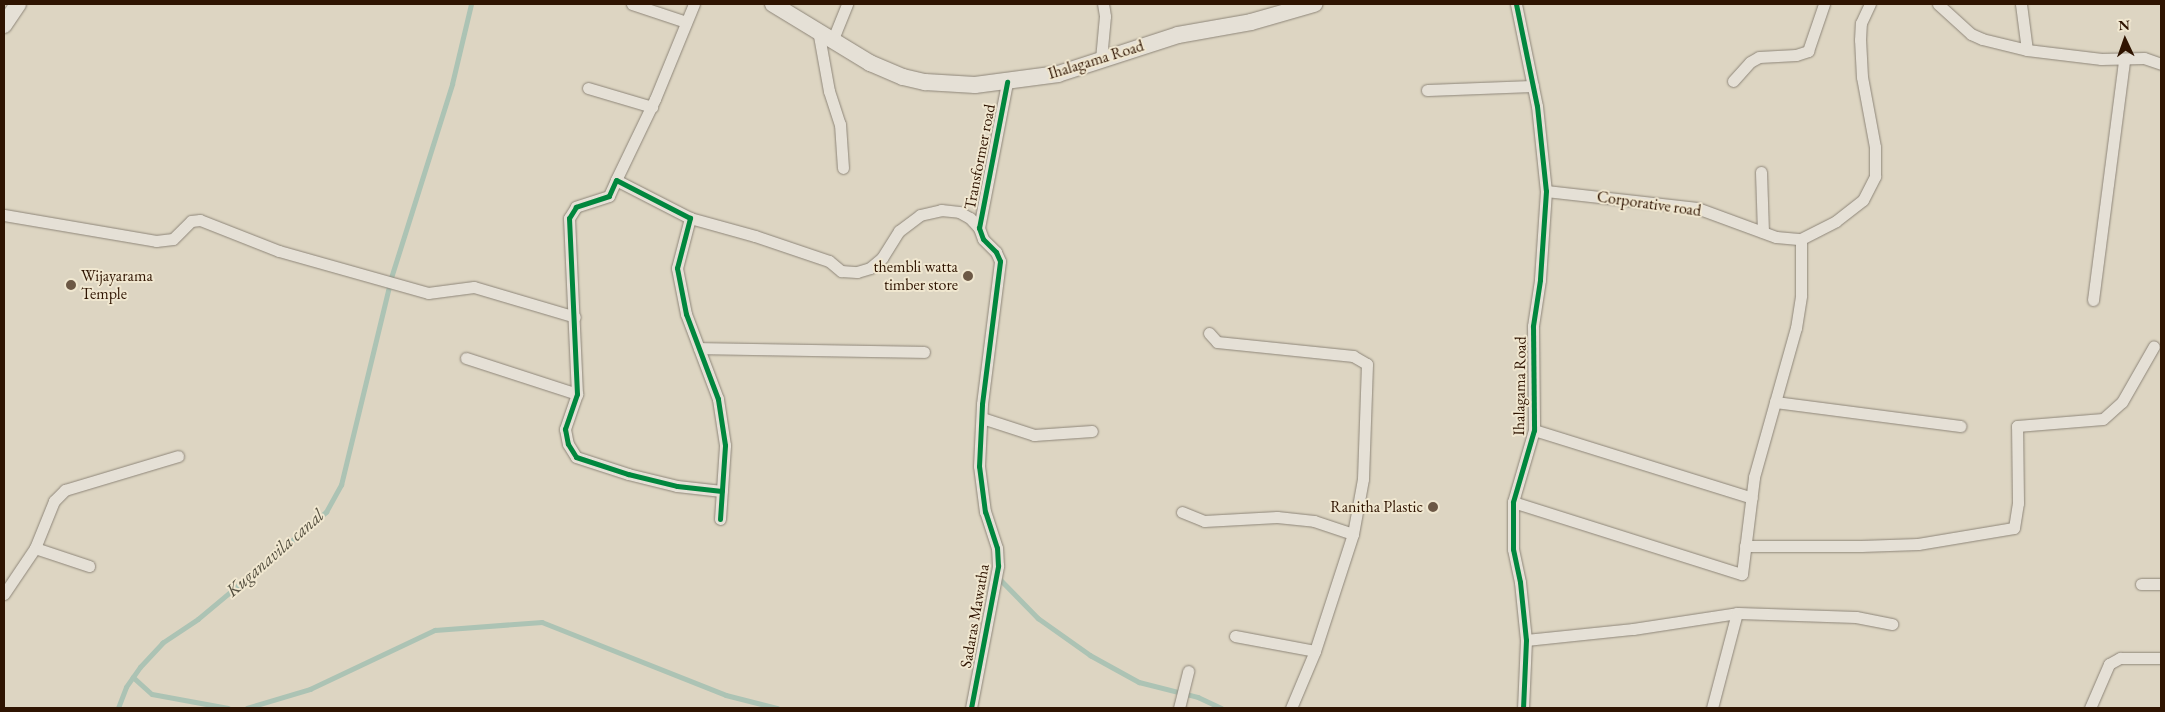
<!DOCTYPE html>
<html>
<head>
<meta charset="utf-8">
<style>
  body { margin:0 }
  #map { position:relative; width:2165px; height:712px; overflow:hidden; background:#ddd5c2; font-family:"EB Garamond",serif }
  div>[style] { position:absolute }
  .stream>* { height:4.5px; margin:-2.25px; padding:0 2.25px; transform-origin:2.25px; border-radius:2.25px; background:#acc3b4 }
  .roads { filter:drop-shadow(0 0 1px #8e8679) drop-shadow(0 0 1px #8e8679) }
  .street>* { height:11px; margin:-5.5px; padding:0 5.5px; transform-origin:5.5px; border-radius:5.5px; background:#e5e0d6 }
  .secondary>* { height:16px; margin:-8px; padding:0 8px; transform-origin:8px; border-radius:8px; background:#e5e0d6 }
  .cycleway>* { height:5px; margin:-2.5px; padding:0 2.5px; transform-origin:2.5px; border-radius:2.5px; background:#00873e }
  .dots>* { width:14px; height:14px; translate:-50% -50%; box-sizing:border-box; border:2px solid #f0e7d0; border-radius:50% }
  span { translate:-50% -50%; white-space:nowrap; text-align:center; line-height:1.15; -webkit-text-stroke:4px #f0e7d0; paint-order:stroke }
  .street-label { font-size:16px; color:#2f1401 }
  .poi-label { font-size:16px; color:#2f1401 }
  .right { translate:-100% -50%; text-align:right }
  .left { translate:0 -50%; text-align:left }
  .water-label { font-size:18px; color:#534e3e; font-style:italic }
  .frame { position:absolute; inset:0; border:5px solid #2f1401; pointer-events:none }
  .north { position:absolute; left:2100px; top:15px; width:50px; height:50px; -webkit-text-stroke:4px #f0e7d0; paint-order:stroke; rotate:357deg; font-size:14px; font-weight:700; line-height:20px; text-align:center; color:#2f1401 }
  .north::after { content:''; display:block; margin:auto; width:18px; height:22px; background:#2f1401; clip-path:polygon(50% 0,100% 100%,50% 72%,0 100%) }
</style>
</head>
<body>
<div id="map">
  <div class="stream">
    <i style="left:997px;top:576px;width:59px;rotate:45.7deg"></i>
    <i style="left:1038px;top:618px;width:64px;rotate:35.4deg"></i>
    <i style="left:1090px;top:655px;width:56px;rotate:28.9deg"></i>
    <i style="left:1139px;top:682px;width:61px;rotate:14.3deg"></i>
    <i style="left:1198px;top:697px;width:26px;rotate:25deg"></i>
    <i style="left:133px;top:677px;width:25px;rotate:42deg"></i>
    <i style="left:152px;top:694px;width:77px;rotate:10.4deg"></i>
    <i style="left:118px;top:708px;width:22px;rotate:-69deg"></i>
    <i style="left:126px;top:687px;width:24px;rotate:-55deg"></i>
    <i style="left:140px;top:667px;width:33px;rotate:-47deg"></i>
    <i style="left:162px;top:643px;width:43px;rotate:-33.7deg"></i>
    <i style="left:198px;top:619px;width:167px;rotate:-39.9deg"></i>
    <i style="left:326px;top:512px;width:31px;rotate:-61deg"></i>
    <i style="left:341px;top:485px;width:213px;rotate:-76.4deg"></i>
    <i style="left:391px;top:278px;width:203px;rotate:-72.5deg"></i>
    <i style="left:452px;top:84px;width:82px;rotate:-76.6deg"></i>
    <i style="left:247px;top:708px;width:66px;rotate:-16.8deg"></i>
    <i style="left:310px;top:689px;width:138px;rotate:-25.3deg"></i>
    <i style="left:435px;top:630px;width:107px;rotate:-4.3deg"></i>
    <i style="left:542px;top:622px;width:198px;rotate:21.6deg"></i>
    <i style="left:726px;top:695px;width:53px;rotate:14.3deg"></i>
  </div>
  <div class="roads">
    <div class="street">
      <i style="left:632px;top:4px;width:57px;rotate:18.4deg"></i>
      <i style="left:1516px;top:4px;width:104px;rotate:78.4deg"></i>
      <i style="left:1537px;top:106px;width:85px;rotate:84deg"></i>
      <i style="left:1546px;top:191px;width:89px;rotate:93.9deg"></i>
      <i style="left:1540px;top:280px;width:47px;rotate:98.7deg"></i>
      <i style="left:1533px;top:326px;width:104px;rotate:89.4deg"></i>
      <i style="left:1534px;top:430px;width:75px;rotate:106.3deg"></i>
      <i style="left:1513px;top:502px;width:47px;rotate:90deg"></i>
      <i style="left:1513px;top:549px;width:34px;rotate:78deg"></i>
      <i style="left:1520px;top:582px;width:58px;rotate:84.1deg"></i>
      <i style="left:1526px;top:640px;width:68px;rotate:92.5deg"></i>
      <i style="left:1938px;top:4px;width:45px;rotate:42.3deg"></i>
      <i style="left:1971px;top:34px;width:12px;rotate:24deg"></i>
      <i style="left:1982px;top:39px;width:46px;rotate:13.7deg"></i>
      <i style="left:2027px;top:50px;width:75px;rotate:6.9deg"></i>
      <i style="left:2101px;top:59px;width:43px;rotate:-1.3deg"></i>
      <i style="left:2144px;top:58px;width:18px;rotate:19deg"></i>
      <i style="left:2021px;top:4px;width:46px;rotate:82.6deg"></i>
      <i style="left:818px;top:30px;width:62px;rotate:79.8deg"></i>
      <i style="left:829px;top:91px;width:35px;rotate:72deg"></i>
      <i style="left:840px;top:124px;width:44px;rotate:86.1deg"></i>
      <i style="left:833px;top:39px;width:38px;rotate:-68deg"></i>
      <i style="left:1101px;top:59px;width:43px;rotate:-84.7deg"></i>
      <i style="left:1105px;top:16px;width:12px;rotate:-99deg"></i>
      <i style="left:1733px;top:81px;width:25px;rotate:-48deg"></i>
      <i style="left:1750px;top:62px;width:10px;rotate:-29deg"></i>
      <i style="left:1759px;top:57px;width:37px;rotate:-3deg"></i>
      <i style="left:1796px;top:55px;width:13px;rotate:-18deg"></i>
      <i style="left:1808px;top:51px;width:50px;rotate:-71.2deg"></i>
      <i style="left:588px;top:88px;width:67px;rotate:16.5deg"></i>
      <i style="left:1427px;top:90px;width:106px;rotate:-2.2deg"></i>
      <i style="left:1761px;top:172px;width:60px;rotate:88.1deg"></i>
      <i style="left:616px;top:180px;width:90px;rotate:-64.3deg"></i>
      <i style="left:655px;top:99px;width:103px;rotate:-67.7deg"></i>
      <i style="left:1546px;top:191px;width:152px;rotate:6.4deg"></i>
      <i style="left:1697px;top:208px;width:84px;rotate:20.2deg"></i>
      <i style="left:1776px;top:237px;width:25px;rotate:5deg"></i>
      <i style="left:1801px;top:239px;width:39px;rotate:-27deg"></i>
      <i style="left:1836px;top:221px;width:34px;rotate:-38deg"></i>
      <i style="left:1863px;top:200px;width:27px;rotate:-63deg"></i>
      <i style="left:1875px;top:176px;width:29px;rotate:-90deg"></i>
      <i style="left:1875px;top:147px;width:71px;rotate:-100.5deg"></i>
      <i style="left:1862px;top:77px;width:37px;rotate:-93deg"></i>
      <i style="left:1860px;top:40px;width:17px;rotate:-87deg"></i>
      <i style="left:1861px;top:23px;width:21px;rotate:-65deg"></i>
      <i style="left:4px;top:215px;width:154px;rotate:9.7deg"></i>
      <i style="left:156px;top:241px;width:17px;rotate:-7deg"></i>
      <i style="left:173px;top:239px;width:25px;rotate:-45deg"></i>
      <i style="left:191px;top:221px;width:9px;rotate:-6deg"></i>
      <i style="left:200px;top:220px;width:85px;rotate:21.4deg"></i>
      <i style="left:279px;top:251px;width:155px;rotate:15.7deg"></i>
      <i style="left:428px;top:293px;width:46px;rotate:-7.4deg"></i>
      <i style="left:474px;top:287px;width:105px;rotate:16.5deg"></i>
      <i style="left:690px;top:218px;width:67px;rotate:15.5deg"></i>
      <i style="left:755px;top:236px;width:78px;rotate:18.7deg"></i>
      <i style="left:829px;top:261px;width:16px;rotate:40deg"></i>
      <i style="left:841px;top:271px;width:16px;rotate:4deg"></i>
      <i style="left:857px;top:272px;width:14px;rotate:-17deg"></i>
      <i style="left:870px;top:268px;width:16px;rotate:-40deg"></i>
      <i style="left:882px;top:258px;width:32px;rotate:-58deg"></i>
      <i style="left:899px;top:231px;width:26px;rotate:-37deg"></i>
      <i style="left:920px;top:215px;width:22px;rotate:-13deg"></i>
      <i style="left:941px;top:210px;width:18px;rotate:6deg"></i>
      <i style="left:959px;top:212px;width:13px;rotate:29deg"></i>
      <i style="left:970px;top:218px;width:13px;rotate:48deg"></i>
      <i style="left:2093px;top:300px;width:242px;rotate:-82.6deg"></i>
      <i style="left:1209px;top:333px;width:12px;rotate:48deg"></i>
      <i style="left:1217px;top:342px;width:137px;rotate:5.9deg"></i>
      <i style="left:1353px;top:356px;width:16px;rotate:30deg"></i>
      <i style="left:1367px;top:364px;width:115px;rotate:92deg"></i>
      <i style="left:1363px;top:479px;width:56px;rotate:100.3deg"></i>
      <i style="left:1353px;top:534px;width:123px;rotate:108deg"></i>
      <i style="left:1315px;top:651px;width:62px;rotate:112.8deg"></i>
      <i style="left:699px;top:348px;width:225px;rotate:1deg"></i>
      <i style="left:466px;top:358px;width:117px;rotate:18deg"></i>
      <i style="left:1775px;top:402px;width:187px;rotate:7.4deg"></i>
      <i style="left:982px;top:418px;width:55px;rotate:18.1deg"></i>
      <i style="left:1034px;top:435px;width:58px;rotate:-3.9deg"></i>
      <i style="left:1534px;top:430px;width:228px;rotate:17.3deg"></i>
      <i style="left:1513px;top:502px;width:240px;rotate:17.5deg"></i>
      <i style="left:1742px;top:574px;width:98px;rotate:-82.9deg"></i>
      <i style="left:1754px;top:477px;width:155px;rotate:-74.3deg"></i>
      <i style="left:1796px;top:328px;width:33px;rotate:-81deg"></i>
      <i style="left:1801px;top:295px;width:56px;rotate:-90deg"></i>
      <i style="left:1182px;top:512px;width:24px;rotate:22deg"></i>
      <i style="left:1204px;top:521px;width:73px;rotate:-3.1deg"></i>
      <i style="left:1277px;top:517px;width:37px;rotate:6deg"></i>
      <i style="left:1314px;top:521px;width:41px;rotate:18.4deg"></i>
      <i style="left:720px;top:519px;width:74px;rotate:-86.1deg"></i>
      <i style="left:725px;top:445px;width:47px;rotate:-98.7deg"></i>
      <i style="left:718px;top:399px;width:91px;rotate:-110.6deg"></i>
      <i style="left:686px;top:314px;width:47px;rotate:-101.1deg"></i>
      <i style="left:677px;top:268px;width:52px;rotate:-75.4deg"></i>
      <i style="left:690px;top:218px;width:83px;rotate:-152.8deg"></i>
      <i style="left:616px;top:180px;width:17px;rotate:114deg"></i>
      <i style="left:609px;top:196px;width:35px;rotate:162deg"></i>
      <i style="left:576px;top:207px;width:13px;rotate:122deg"></i>
      <i style="left:569px;top:218px;width:176px;rotate:87.4deg"></i>
      <i style="left:577px;top:394px;width:37px;rotate:109deg"></i>
      <i style="left:565px;top:429px;width:15px;rotate:79deg"></i>
      <i style="left:568px;top:444px;width:15px;rotate:58deg"></i>
      <i style="left:576px;top:457px;width:55px;rotate:18.1deg"></i>
      <i style="left:628px;top:474px;width:50px;rotate:13.8deg"></i>
      <i style="left:677px;top:486px;width:45px;rotate:6.3deg"></i>
      <i style="left:1745px;top:546px;width:116px"></i>
      <i style="left:1861px;top:546px;width:57px;rotate:-2deg"></i>
      <i style="left:1918px;top:544px;width:97px;rotate:-9.5deg"></i>
      <i style="left:2014px;top:528px;width:25px;rotate:-81deg"></i>
      <i style="left:2018px;top:503px;width:77px;rotate:-90.7deg"></i>
      <i style="left:2017px;top:426px;width:86px;rotate:-4.7deg"></i>
      <i style="left:2103px;top:419px;width:25px;rotate:-42deg"></i>
      <i style="left:2122px;top:402px;width:64px;rotate:-60.3deg"></i>
      <i style="left:35px;top:548px;width:57px;rotate:18.4deg"></i>
      <i style="left:2141px;top:584px;width:20px"></i>
      <i style="left:4px;top:594px;width:55px;rotate:-56deg"></i>
      <i style="left:35px;top:548px;width:51px;rotate:-68deg"></i>
      <i style="left:54px;top:501px;width:16px;rotate:-45deg"></i>
      <i style="left:65px;top:490px;width:118px;rotate:-16.7deg"></i>
      <i style="left:1235px;top:636px;width:81px;rotate:10.6deg"></i>
      <i style="left:1526px;top:640px;width:108px;rotate:-5.9deg"></i>
      <i style="left:1633px;top:629px;width:105px;rotate:-8.7deg"></i>
      <i style="left:1737px;top:613px;width:119px;rotate:1.9deg"></i>
      <i style="left:1856px;top:617px;width:37px;rotate:11deg"></i>
      <i style="left:971px;top:708px;width:145px;rotate:-79.2deg"></i>
      <i style="left:998px;top:566px;width:18px;rotate:-93deg"></i>
      <i style="left:997px;top:548px;width:38px;rotate:-108deg"></i>
      <i style="left:985px;top:512px;width:46px;rotate:-97.4deg"></i>
      <i style="left:979px;top:466px;width:62px;rotate:-87.2deg"></i>
      <i style="left:982px;top:404px;width:144px;rotate:-82.8deg"></i>
      <i style="left:1000px;top:261px;width:10px;rotate:-114deg"></i>
      <i style="left:996px;top:252px;width:18px;rotate:-135deg"></i>
      <i style="left:983px;top:239px;width:12px;rotate:-110deg"></i>
      <i style="left:979px;top:228px;width:149px;rotate:-79.1deg"></i>
      <i style="left:1179px;top:708px;width:38px;rotate:-76deg"></i>
      <i style="left:1712px;top:708px;width:98px;rotate:-75.3deg"></i>
      <i style="left:2090px;top:708px;width:48px;rotate:-66.6deg"></i>
      <i style="left:2109px;top:664px;width:13px;rotate:-29deg"></i>
      <i style="left:2120px;top:658px;width:41px"></i>
    </div>
    <div class="secondary">
      <i style="left:773px;top:4px;width:114px;rotate:31.3deg"></i>
      <i style="left:870px;top:63px;width:36px;rotate:23deg"></i>
      <i style="left:903px;top:77px;width:23px;rotate:13deg"></i>
      <i style="left:925px;top:82px;width:50px;rotate:3.4deg"></i>
      <i style="left:975px;top:85px;width:84px;rotate:-7.5deg"></i>
      <i style="left:1058px;top:74px;width:126px;rotate:-18deg"></i>
      <i style="left:1178px;top:35px;width:74px;rotate:-10.1deg"></i>
      <i style="left:1251px;top:22px;width:66px;rotate:-15.9deg"></i>
      <i style="left:4px;top:25px;width:25px;rotate:-56deg"></i>
    </div>
  </div>
  <div class="cycleway">
    <i style="left:1516px;top:4px;width:104px;rotate:78.4deg"></i>
    <i style="left:1537px;top:106px;width:85px;rotate:84deg"></i>
    <i style="left:1546px;top:191px;width:89px;rotate:93.9deg"></i>
    <i style="left:1540px;top:280px;width:47px;rotate:98.7deg"></i>
    <i style="left:1533px;top:326px;width:104px;rotate:89.4deg"></i>
    <i style="left:1534px;top:430px;width:75px;rotate:106.3deg"></i>
    <i style="left:1513px;top:502px;width:47px;rotate:90deg"></i>
    <i style="left:1513px;top:549px;width:34px;rotate:78deg"></i>
    <i style="left:1520px;top:582px;width:58px;rotate:84.1deg"></i>
    <i style="left:1526px;top:640px;width:68px;rotate:92.5deg"></i>
    <i style="left:720px;top:519px;width:74px;rotate:-86.1deg"></i>
    <i style="left:725px;top:445px;width:47px;rotate:-98.7deg"></i>
    <i style="left:718px;top:399px;width:91px;rotate:-110.6deg"></i>
    <i style="left:686px;top:314px;width:47px;rotate:-101.1deg"></i>
    <i style="left:677px;top:268px;width:52px;rotate:-75.4deg"></i>
    <i style="left:690px;top:218px;width:83px;rotate:-152.8deg"></i>
    <i style="left:616px;top:180px;width:17px;rotate:114deg"></i>
    <i style="left:609px;top:196px;width:35px;rotate:162deg"></i>
    <i style="left:576px;top:207px;width:13px;rotate:122deg"></i>
    <i style="left:569px;top:218px;width:176px;rotate:87.4deg"></i>
    <i style="left:577px;top:394px;width:37px;rotate:109deg"></i>
    <i style="left:565px;top:429px;width:15px;rotate:79deg"></i>
    <i style="left:568px;top:444px;width:15px;rotate:58deg"></i>
    <i style="left:576px;top:457px;width:55px;rotate:18.1deg"></i>
    <i style="left:628px;top:474px;width:50px;rotate:13.8deg"></i>
    <i style="left:677px;top:486px;width:45px;rotate:6.3deg"></i>
    <i style="left:971px;top:708px;width:145px;rotate:-79.2deg"></i>
    <i style="left:998px;top:566px;width:18px;rotate:-93deg"></i>
    <i style="left:997px;top:548px;width:38px;rotate:-108deg"></i>
    <i style="left:985px;top:512px;width:46px;rotate:-97.4deg"></i>
    <i style="left:979px;top:466px;width:62px;rotate:-87.2deg"></i>
    <i style="left:982px;top:404px;width:144px;rotate:-82.8deg"></i>
    <i style="left:1000px;top:261px;width:10px;rotate:-114deg"></i>
    <i style="left:996px;top:252px;width:18px;rotate:-135deg"></i>
    <i style="left:983px;top:239px;width:12px;rotate:-110deg"></i>
    <i style="left:979px;top:228px;width:149px;rotate:-79.1deg"></i>
  </div>
  <div class="dots">
    <i style="left:968px;top:276px;background:#6c5845"></i>
    <i style="left:71px;top:285px;background:#6c5845"></i>
    <i style="left:1433px;top:507px;background:#6c5845"></i>
  </div>
  <div class="street-label">
    <span style="left:1096px;top:60px;rotate:-17deg">Ihalagama Road</span>
    <span style="left:980px;top:157px;rotate:-79deg">Transformer road</span>
    <span style="left:1649px;top:204px;rotate:8deg">Corporative road</span>
    <span style="left:1520px;top:386px;rotate:-89deg">Ihalagama Road</span>
    <span style="left:975px;top:616px;rotate:-80deg">Sadaras Mawatha</span>
  </div>
  <div class="poi-label">
    <span class="right" style="left:958px;top:276px">thembli watta<br>timber store</span>
    <span class="left" style="left:81px;top:285px">Wijayarama<br>Temple</span>
    <span class="right" style="left:1423px;top:507px">Ranitha Plastic</span>
  </div>
  <div class="water-label">
    <span style="left:275px;top:553px;rotate:-41deg">Kuganavila canal</span>
  </div>
  <div class="frame"></div>
  <div class="north">N</div>
</div>
</body>
</html>
